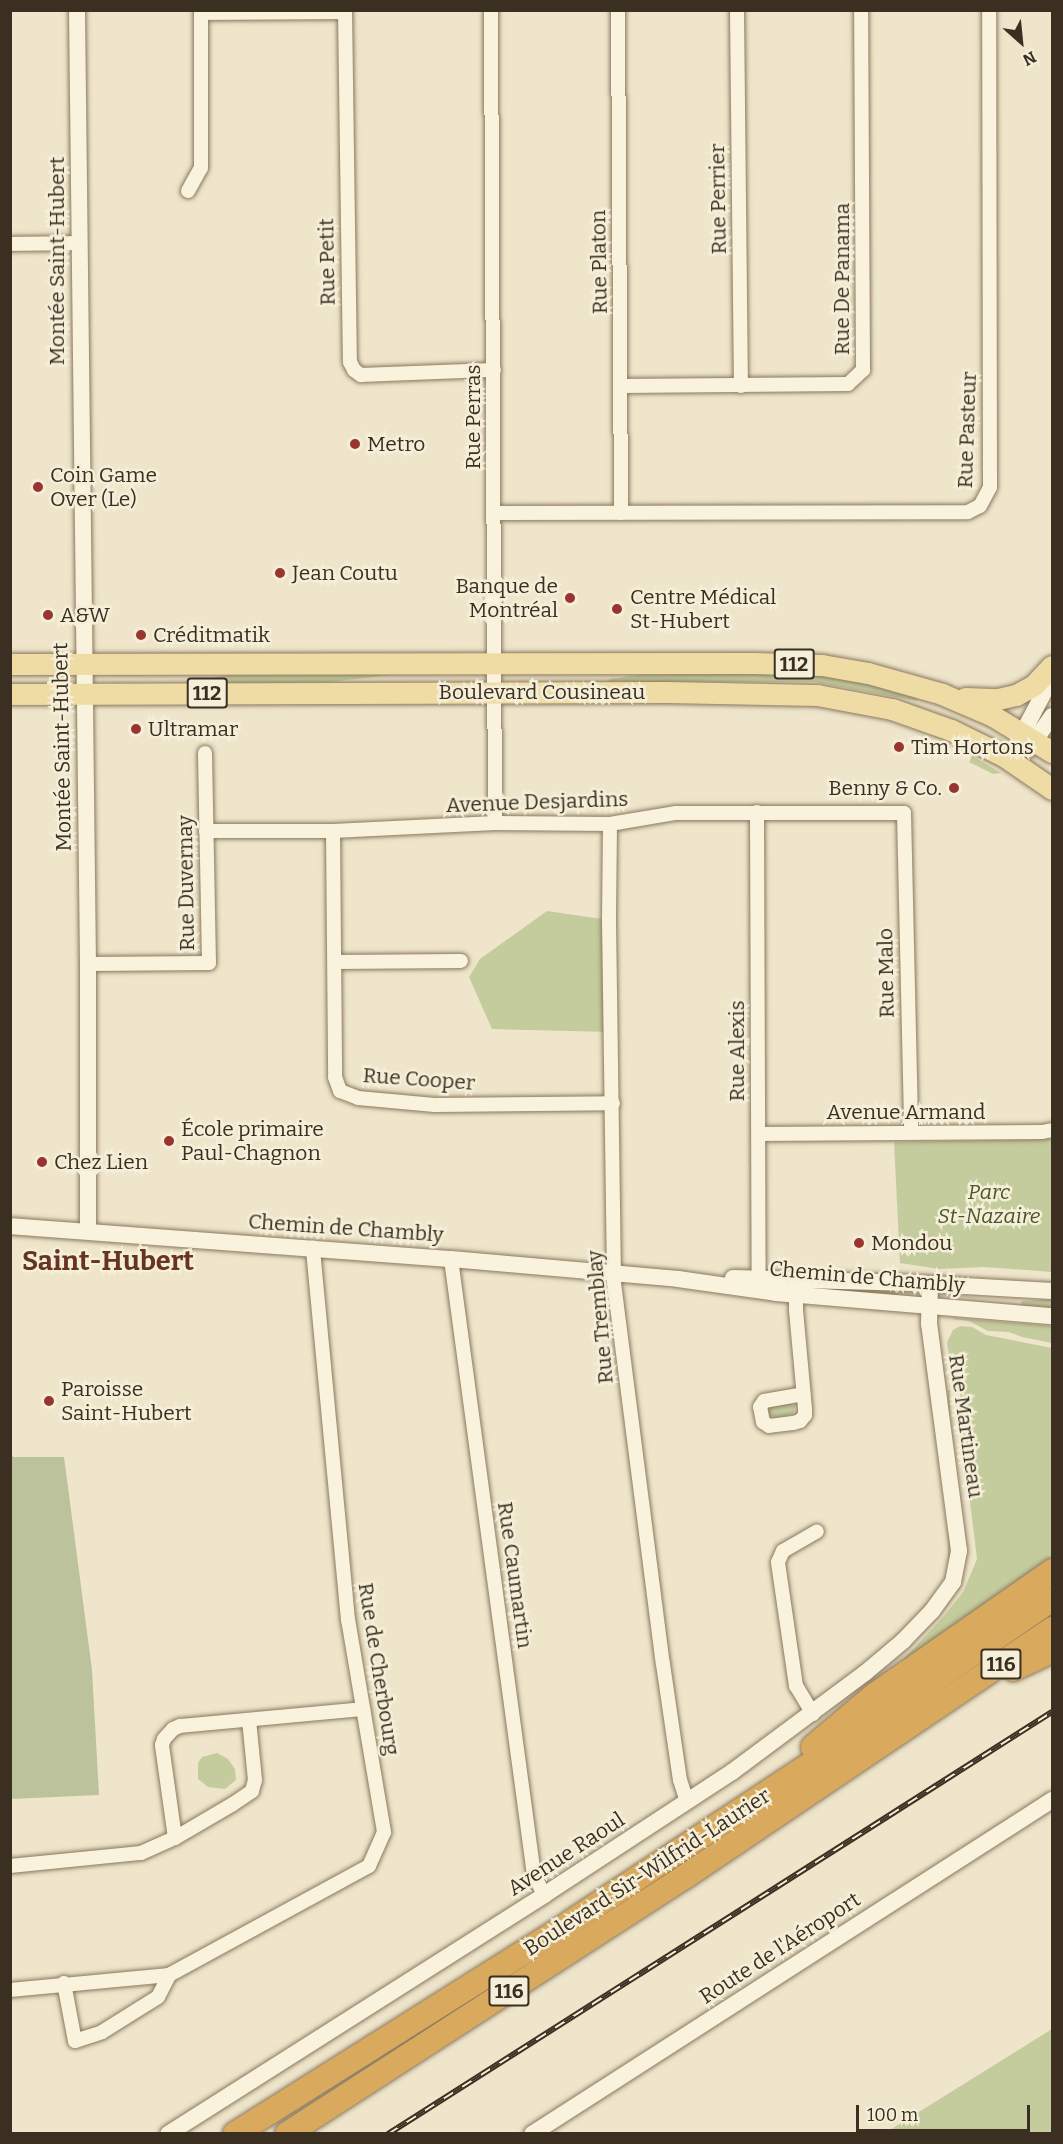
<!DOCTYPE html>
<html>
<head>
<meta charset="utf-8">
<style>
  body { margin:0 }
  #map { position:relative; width:1063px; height:2144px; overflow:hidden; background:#eee5ca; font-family:Bitter,serif }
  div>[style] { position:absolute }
  .green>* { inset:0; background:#c4cc9d; transform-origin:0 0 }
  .cemetery>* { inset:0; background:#bbc29c }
  .roads { filter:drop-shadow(0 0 2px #8a785e) drop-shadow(0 0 2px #8a785e) }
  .minor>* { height:14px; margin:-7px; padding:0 7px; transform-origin:7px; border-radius:7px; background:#f9f2dd }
  .tertiary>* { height:16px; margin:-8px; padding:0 8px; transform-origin:8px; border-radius:8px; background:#f9f2dd }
  .primary>* { height:21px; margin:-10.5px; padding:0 10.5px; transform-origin:10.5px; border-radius:10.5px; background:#efdca4 }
  .motorway>* { height:24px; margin:-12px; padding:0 12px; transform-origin:12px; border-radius:12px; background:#d9aa5e }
  .rail>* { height:6px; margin-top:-3px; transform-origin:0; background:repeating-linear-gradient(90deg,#f5efd9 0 11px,#3b2f21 0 22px); box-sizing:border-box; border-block:2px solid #3b2f21 }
  .dots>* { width:16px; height:16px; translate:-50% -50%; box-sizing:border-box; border:3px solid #f5efd9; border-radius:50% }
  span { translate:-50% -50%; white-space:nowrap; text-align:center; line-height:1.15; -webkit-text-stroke:5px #f5efd9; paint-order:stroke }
  .shield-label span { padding:2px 4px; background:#f5efd9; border:2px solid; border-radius:4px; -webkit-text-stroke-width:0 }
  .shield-label { font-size:20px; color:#3b2f21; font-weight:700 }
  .street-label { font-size:21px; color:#3b2f21 }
  .poi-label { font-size:21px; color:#3b2f21 }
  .left { translate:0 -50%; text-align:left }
  .right { translate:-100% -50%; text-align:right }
  .park-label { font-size:21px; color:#495728; font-style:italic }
  .district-label { font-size:27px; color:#673422; font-weight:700 }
  .frame { position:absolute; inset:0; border:12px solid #3b2f21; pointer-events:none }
  .north { position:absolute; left:991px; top:12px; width:60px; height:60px; -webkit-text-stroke:4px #f5efd9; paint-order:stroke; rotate:153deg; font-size:16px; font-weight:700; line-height:24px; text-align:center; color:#3b2f21 }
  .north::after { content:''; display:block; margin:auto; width:21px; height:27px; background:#3b2f21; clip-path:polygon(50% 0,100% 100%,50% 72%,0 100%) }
  .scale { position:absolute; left:856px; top:2105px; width:174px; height:27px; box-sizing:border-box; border:3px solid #3b2f21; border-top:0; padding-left:8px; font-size:18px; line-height:21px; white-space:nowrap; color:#3b2f21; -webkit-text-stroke:4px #f5efd9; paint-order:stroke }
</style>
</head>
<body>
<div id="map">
  <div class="green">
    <i style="clip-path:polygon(408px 673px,330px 682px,214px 683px,214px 677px,234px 674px)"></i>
    <i style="clip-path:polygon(652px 673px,814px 675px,857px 680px,918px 696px,917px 701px,815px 682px,607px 682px,610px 679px)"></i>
    <i style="clip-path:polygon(972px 756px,991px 767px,1001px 773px,993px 774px,969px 762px)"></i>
    <i style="clip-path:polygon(547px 911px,609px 920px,611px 1032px,492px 1029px,469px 977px,480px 959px)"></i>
    <i style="clip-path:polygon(1052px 1139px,1052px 1272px,984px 1267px,939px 1269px,900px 1263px,894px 1142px)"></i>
    <i style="clip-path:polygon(810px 1285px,898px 1289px,898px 1297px,809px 1290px)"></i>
    <i style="clip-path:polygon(1052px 1299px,1052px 1308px,1021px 1306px,1022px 1301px)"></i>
    <i style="clip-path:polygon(955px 1318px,1052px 1326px,1052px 1343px,1022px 1337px,1009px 1332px,988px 1331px,969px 1321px,952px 1319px)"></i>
    <i style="clip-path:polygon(960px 1326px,972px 1327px,986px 1335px,1052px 1348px,1052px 1558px,899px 1664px,944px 1616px,963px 1592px,977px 1559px,959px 1412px,962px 1411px,959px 1385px,955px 1385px,951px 1372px,947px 1342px,953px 1330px)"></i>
    <i style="left:948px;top:1390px;width:2px;height:169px"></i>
    <i style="clip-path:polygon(789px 1403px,795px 1406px,793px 1414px,777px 1418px,768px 1414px,771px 1406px)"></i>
    <i style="clip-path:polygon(217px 1753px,228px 1759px,235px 1769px,236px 1780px,225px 1789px,208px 1787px,198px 1779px,198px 1763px,202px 1757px)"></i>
    <i style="clip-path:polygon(1052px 2029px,1052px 2133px,885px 2133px)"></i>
  </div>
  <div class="cemetery">
    <i style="clip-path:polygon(10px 1452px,13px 1457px,64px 1457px,92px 1670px,99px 1795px,11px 1799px)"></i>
  </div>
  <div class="roads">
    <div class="minor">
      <i style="left:345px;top:10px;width:352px;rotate:89.2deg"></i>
      <i style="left:350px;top:362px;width:9px;rotate:63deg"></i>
      <i style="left:354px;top:370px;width:9px;rotate:36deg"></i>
      <i style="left:361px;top:375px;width:133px;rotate:-2.2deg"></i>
      <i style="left:491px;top:10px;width:813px;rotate:89.72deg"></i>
      <i style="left:618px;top:10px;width:503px;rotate:89.66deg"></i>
      <i style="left:737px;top:10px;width:376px;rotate:89.4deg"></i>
      <i style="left:201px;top:13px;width:144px;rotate:-0.4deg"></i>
      <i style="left:188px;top:191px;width:26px;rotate:-61deg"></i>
      <i style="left:201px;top:168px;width:158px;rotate:-90deg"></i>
      <i style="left:10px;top:244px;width:68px;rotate:-0.8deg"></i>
      <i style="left:621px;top:386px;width:227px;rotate:-0.5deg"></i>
      <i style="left:848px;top:384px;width:21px;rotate:-43deg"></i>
      <i style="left:863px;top:370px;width:360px;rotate:-90.3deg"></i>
      <i style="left:494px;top:513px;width:474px;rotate:-0.1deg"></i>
      <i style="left:968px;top:512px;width:13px;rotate:-27deg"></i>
      <i style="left:980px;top:506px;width:21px;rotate:-62deg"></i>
      <i style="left:990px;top:487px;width:477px;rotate:-90.1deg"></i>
      <i style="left:757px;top:812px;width:476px;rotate:89.8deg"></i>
      <i style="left:610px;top:824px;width:96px;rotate:90.6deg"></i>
      <i style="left:609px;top:920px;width:363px;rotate:89.2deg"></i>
      <i style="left:614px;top:1283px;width:384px;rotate:82.7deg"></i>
      <i style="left:663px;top:1664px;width:117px;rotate:81.7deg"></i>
      <i style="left:680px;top:1780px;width:23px;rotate:72deg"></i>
      <i style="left:206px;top:831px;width:127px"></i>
      <i style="left:333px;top:831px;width:162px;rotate:-2.8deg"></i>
      <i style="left:495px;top:823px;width:115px;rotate:0.5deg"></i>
      <i style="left:610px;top:824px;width:67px;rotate:-9.5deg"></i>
      <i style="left:676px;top:813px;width:228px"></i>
      <i style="left:904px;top:813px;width:319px;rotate:88.7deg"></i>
      <i style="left:333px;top:831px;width:246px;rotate:89.5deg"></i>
      <i style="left:335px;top:1077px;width:15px;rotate:70deg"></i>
      <i style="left:340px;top:1091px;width:19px;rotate:21deg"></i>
      <i style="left:358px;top:1098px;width:77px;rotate:5.2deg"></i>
      <i style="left:435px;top:1105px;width:178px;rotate:-0.6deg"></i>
      <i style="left:335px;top:962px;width:126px;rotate:-0.5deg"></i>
      <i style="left:88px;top:964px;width:121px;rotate:-0.5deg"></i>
      <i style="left:209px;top:963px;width:210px;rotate:-91.1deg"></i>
      <i style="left:759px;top:1134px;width:283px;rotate:-0.4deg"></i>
      <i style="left:1042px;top:1132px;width:10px;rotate:-11deg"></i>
      <i style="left:451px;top:1259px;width:622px;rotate:82.33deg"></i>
      <i style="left:534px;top:1875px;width:22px;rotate:63deg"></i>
      <i style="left:796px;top:1294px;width:16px;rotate:90deg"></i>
      <i style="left:796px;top:1310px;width:99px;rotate:84.8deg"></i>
      <i style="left:805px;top:1409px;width:6px;rotate:90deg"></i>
      <i style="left:805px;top:1415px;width:8px;rotate:130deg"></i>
      <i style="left:800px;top:1421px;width:7px;rotate:164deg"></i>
      <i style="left:793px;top:1423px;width:24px;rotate:173deg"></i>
      <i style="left:769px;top:1426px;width:7px;rotate:-146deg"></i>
      <i style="left:763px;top:1422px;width:15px;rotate:-101deg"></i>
      <i style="left:760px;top:1407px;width:7px;rotate:-56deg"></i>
      <i style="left:764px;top:1401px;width:40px;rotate:-10deg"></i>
      <i style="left:813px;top:1714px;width:33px;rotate:-121deg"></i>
      <i style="left:796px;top:1686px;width:125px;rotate:-98.3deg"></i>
      <i style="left:778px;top:1562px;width:12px;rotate:-66deg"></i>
      <i style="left:783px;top:1551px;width:39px;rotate:-30deg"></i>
      <i style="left:175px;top:1838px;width:94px;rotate:-98deg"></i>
      <i style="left:162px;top:1745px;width:6px;rotate:-72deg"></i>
      <i style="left:164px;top:1739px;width:13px;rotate:-48deg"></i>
      <i style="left:173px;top:1729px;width:8px;rotate:-23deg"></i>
      <i style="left:180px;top:1726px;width:184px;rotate:-5.3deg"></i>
      <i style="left:10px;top:1866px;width:132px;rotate:-5.7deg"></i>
      <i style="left:141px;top:1853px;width:37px;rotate:-24deg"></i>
      <i style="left:175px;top:1838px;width:67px;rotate:-30.4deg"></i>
      <i style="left:233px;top:1804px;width:23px;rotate:-34deg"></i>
      <i style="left:252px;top:1791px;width:11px;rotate:-75deg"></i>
      <i style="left:255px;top:1780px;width:60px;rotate:-95.7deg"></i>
      <i style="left:64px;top:1983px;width:59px;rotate:79.3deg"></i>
      <i style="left:75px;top:2041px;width:28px;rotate:-18deg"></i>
      <i style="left:102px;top:2032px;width:66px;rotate:-32deg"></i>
      <i style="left:158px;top:1997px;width:25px;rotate:-63deg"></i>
      <i style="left:10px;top:1990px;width:160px;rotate:-5.4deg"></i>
      <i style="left:169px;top:1975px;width:228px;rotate:-28.6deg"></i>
      <i style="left:369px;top:1866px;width:37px;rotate:-66deg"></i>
      <i style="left:384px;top:1832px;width:215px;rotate:-99.6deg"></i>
      <i style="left:348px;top:1620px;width:374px;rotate:-95.4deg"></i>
    </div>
    <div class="tertiary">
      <i style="left:77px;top:10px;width:954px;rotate:89.34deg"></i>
      <i style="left:88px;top:964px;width:267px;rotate:90deg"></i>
      <i style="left:1029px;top:749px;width:40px;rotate:-55.1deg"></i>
      <i style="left:1013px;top:762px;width:42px;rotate:-69deg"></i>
      <i style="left:1028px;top:723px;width:52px;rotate:-62.4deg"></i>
      <i style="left:10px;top:1226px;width:442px;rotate:4.3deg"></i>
      <i style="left:451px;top:1259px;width:228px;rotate:5deg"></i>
      <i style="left:678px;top:1279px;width:99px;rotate:8.1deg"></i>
      <i style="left:776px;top:1293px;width:277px;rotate:4.8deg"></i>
      <i style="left:733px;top:1278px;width:179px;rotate:1.6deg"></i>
      <i style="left:912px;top:1283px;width:140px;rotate:3.3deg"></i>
      <i style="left:168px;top:2134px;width:446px;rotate:-32.4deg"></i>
      <i style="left:544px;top:1895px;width:225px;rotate:-33.2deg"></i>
      <i style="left:732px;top:1772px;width:166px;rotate:-36.7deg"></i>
      <i style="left:865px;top:1673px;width:50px;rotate:-40.1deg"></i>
      <i style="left:903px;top:1641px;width:42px;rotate:-46deg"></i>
      <i style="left:932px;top:1611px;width:36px;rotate:-54deg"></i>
      <i style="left:953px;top:1582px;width:32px;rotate:-79deg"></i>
      <i style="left:959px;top:1551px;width:229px;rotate:-97.5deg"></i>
      <i style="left:929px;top:1324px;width:40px;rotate:-88.6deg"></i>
      <i style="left:532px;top:2134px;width:618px;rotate:-32.71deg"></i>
    </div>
    <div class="primary">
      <i style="left:10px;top:664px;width:744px;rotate:-0.08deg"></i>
      <i style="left:754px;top:663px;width:68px;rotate:1.7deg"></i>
      <i style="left:822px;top:665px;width:47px;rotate:9.9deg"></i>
      <i style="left:868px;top:673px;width:77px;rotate:15.8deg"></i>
      <i style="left:942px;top:694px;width:56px;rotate:23.3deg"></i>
      <i style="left:993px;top:716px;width:69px;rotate:31.4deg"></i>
      <i style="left:10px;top:694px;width:657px;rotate:-0.17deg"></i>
      <i style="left:667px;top:692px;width:150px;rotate:1.1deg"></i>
      <i style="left:817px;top:695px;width:76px;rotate:10.6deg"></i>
      <i style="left:892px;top:709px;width:63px;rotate:19.6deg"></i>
      <i style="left:951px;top:730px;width:59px;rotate:26.1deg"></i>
      <i style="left:1004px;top:756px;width:58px;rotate:34.5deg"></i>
      <i style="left:965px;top:698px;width:33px;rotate:2deg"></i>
      <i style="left:998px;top:699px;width:18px;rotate:-13deg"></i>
      <i style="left:1016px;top:695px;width:21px;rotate:-29deg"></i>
      <i style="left:1034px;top:685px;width:26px;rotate:-47deg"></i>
    </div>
    <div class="motorway">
      <i style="left:1013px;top:1669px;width:43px;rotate:-24.8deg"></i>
      <i style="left:813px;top:1747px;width:82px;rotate:-40.1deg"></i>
      <i style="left:876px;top:1694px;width:215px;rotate:-34.9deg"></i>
      <i style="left:235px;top:2134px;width:397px;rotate:-32.2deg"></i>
      <i style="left:571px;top:1922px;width:325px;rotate:-33.4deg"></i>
      <i style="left:842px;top:1743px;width:255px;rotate:-34.4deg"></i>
      <i style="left:287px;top:2134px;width:475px;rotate:-32.9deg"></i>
      <i style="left:686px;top:1876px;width:442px;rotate:-34deg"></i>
    </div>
  </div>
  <div class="rail">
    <i style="left:388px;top:2134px;width:787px;rotate:-32.44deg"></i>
  </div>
  <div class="dots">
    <i style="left:355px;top:444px;background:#98352f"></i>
    <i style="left:38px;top:487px;background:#98352f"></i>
    <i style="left:280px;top:573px;background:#98352f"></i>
    <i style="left:570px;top:598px;background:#98352f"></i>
    <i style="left:617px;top:609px;background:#98352f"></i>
    <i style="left:48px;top:615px;background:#98352f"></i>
    <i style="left:141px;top:635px;background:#98352f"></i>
    <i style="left:136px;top:729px;background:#98352f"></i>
    <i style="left:899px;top:747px;background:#98352f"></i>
    <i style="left:954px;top:788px;background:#98352f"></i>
    <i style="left:169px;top:1141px;background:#98352f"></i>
    <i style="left:42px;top:1162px;background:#98352f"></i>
    <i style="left:859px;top:1243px;background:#98352f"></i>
    <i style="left:49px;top:1401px;background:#98352f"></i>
  </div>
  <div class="shield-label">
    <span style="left:794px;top:664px">112</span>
    <span style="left:207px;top:693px">112</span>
    <span style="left:1001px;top:1664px">116</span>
    <span style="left:509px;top:1991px">116</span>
  </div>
  <div class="street-label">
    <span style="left:718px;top:199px;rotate:-91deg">Rue Perrier</span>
    <span style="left:57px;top:261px;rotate:-90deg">Montée Saint-Hubert</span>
    <span style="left:327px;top:262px;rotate:-91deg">Rue Petit</span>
    <span style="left:599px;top:262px;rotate:-91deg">Rue Platon</span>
    <span style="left:842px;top:279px;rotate:-90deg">Rue De Panama</span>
    <span style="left:473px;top:417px;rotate:-90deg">Rue Perras</span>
    <span style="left:967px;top:430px;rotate:-88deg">Rue Pasteur</span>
    <span style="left:542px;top:692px">Boulevard Cousineau</span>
    <span style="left:62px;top:747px;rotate:-91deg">Montée Saint-Hubert</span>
    <span style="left:537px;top:802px;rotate:-2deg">Avenue Desjardins</span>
    <span style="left:186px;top:883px;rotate:-91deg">Rue Duvernay</span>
    <span style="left:886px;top:973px;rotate:-91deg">Rue Malo</span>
    <span style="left:737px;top:1051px;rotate:-90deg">Rue Alexis</span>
    <span style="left:419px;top:1079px;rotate:4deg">Rue Cooper</span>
    <span style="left:906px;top:1112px">Avenue Armand</span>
    <span style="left:346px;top:1228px;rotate:4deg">Chemin de Chambly</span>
    <span style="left:867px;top:1277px;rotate:5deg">Chemin de Chambly</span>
    <span style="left:600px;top:1317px;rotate:-95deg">Rue Tremblay</span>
    <span style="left:966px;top:1426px;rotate:82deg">Rue Martineau</span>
    <span style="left:515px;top:1575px;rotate:82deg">Rue Caumartin</span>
    <span style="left:379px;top:1669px;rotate:81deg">Rue de Cherbourg</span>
    <span style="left:566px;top:1854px;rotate:-33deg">Avenue Raoul</span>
    <span style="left:647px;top:1872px;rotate:-33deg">Boulevard Sir-Wilfrid-Laurier</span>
    <span style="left:780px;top:1948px;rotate:-33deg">Route de l'Aéroport</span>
  </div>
  <div class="poi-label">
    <span class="left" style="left:367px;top:444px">Metro</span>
    <span class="left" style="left:50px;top:487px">Coin Game<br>Over (Le)</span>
    <span class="left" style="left:292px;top:573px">Jean Coutu</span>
    <span class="right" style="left:558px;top:598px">Banque de<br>Montréal</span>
    <span class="left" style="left:630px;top:609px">Centre Médical<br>St-Hubert</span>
    <span class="left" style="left:60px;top:615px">A&amp;W</span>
    <span class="left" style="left:153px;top:635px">Créditmatik</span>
    <span class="left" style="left:148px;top:729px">Ultramar</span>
    <span class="left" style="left:911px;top:747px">Tim Hortons</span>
    <span class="right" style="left:942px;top:788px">Benny &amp; Co.</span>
    <span class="left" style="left:181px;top:1141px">École primaire<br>Paul-Chagnon</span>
    <span class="left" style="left:54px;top:1162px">Chez Lien</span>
    <span class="left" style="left:871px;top:1243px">Mondou</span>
    <span class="left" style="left:61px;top:1401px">Paroisse<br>Saint-Hubert</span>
  </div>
  <div class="park-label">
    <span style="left:989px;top:1204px">Parc<br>St-Nazaire</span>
  </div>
  <div class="district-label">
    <span style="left:108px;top:1262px">Saint-Hubert</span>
  </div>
  <div class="frame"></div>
  <div class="north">N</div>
  <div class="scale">100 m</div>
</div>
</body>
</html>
